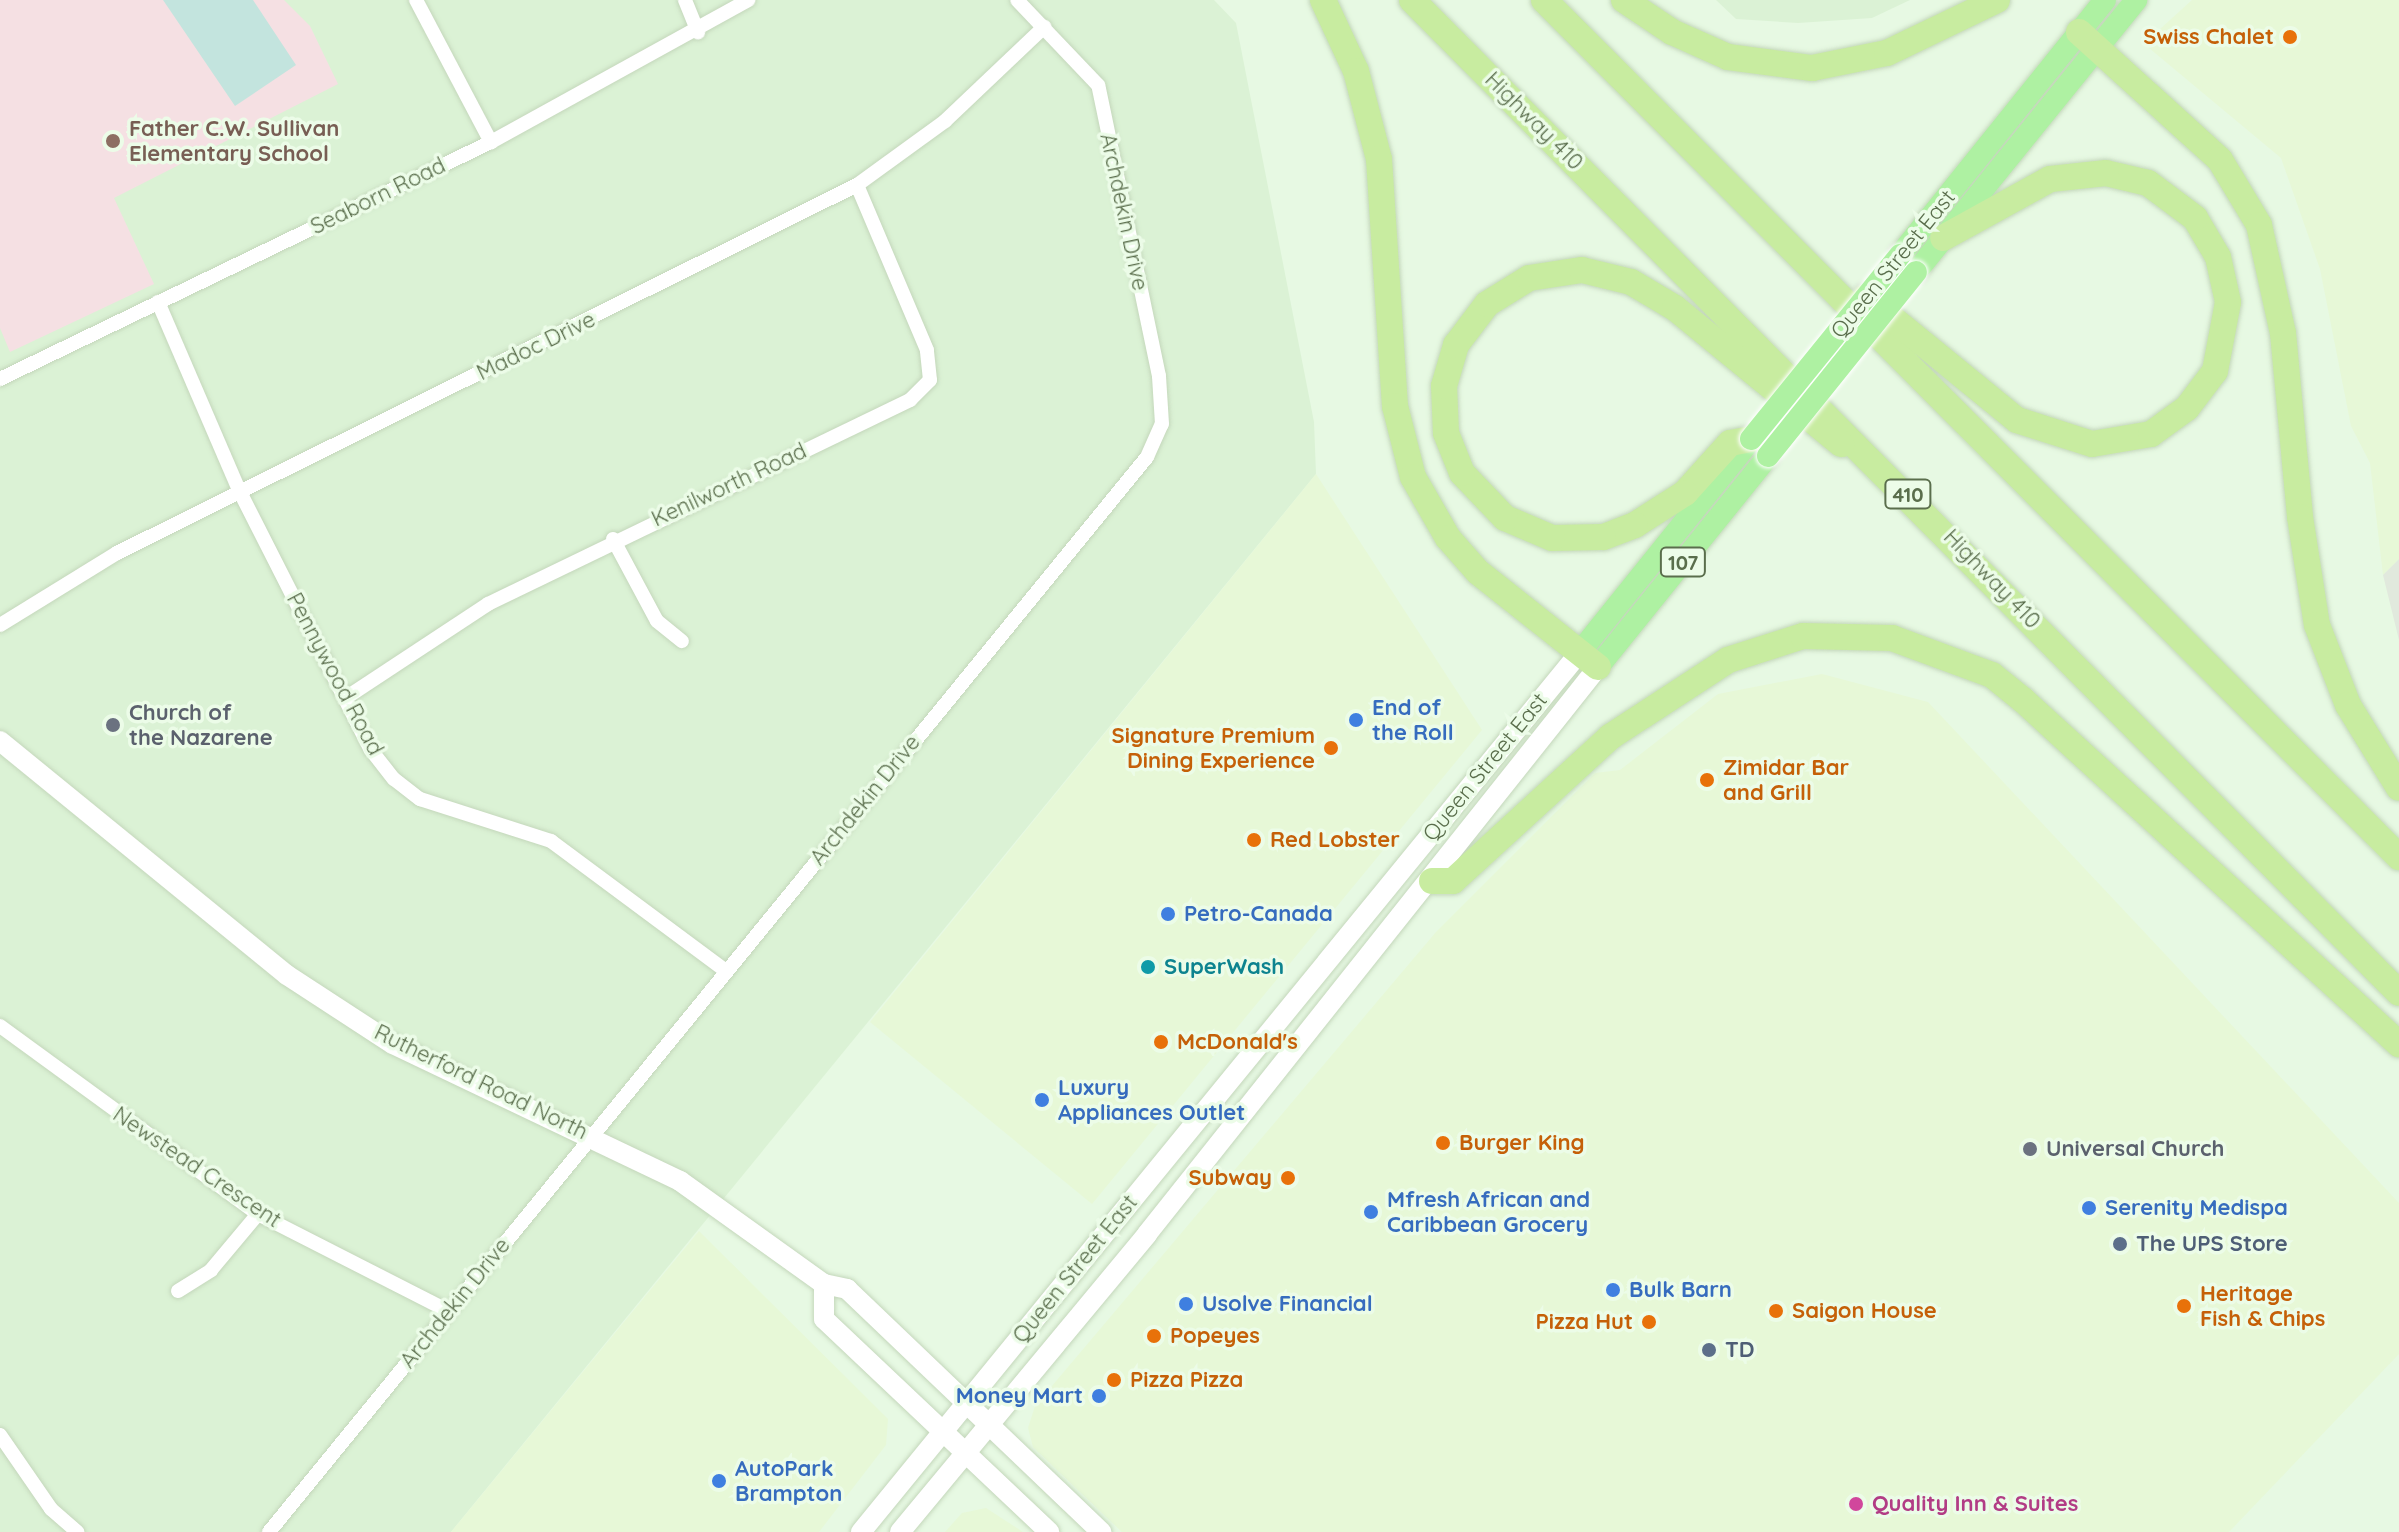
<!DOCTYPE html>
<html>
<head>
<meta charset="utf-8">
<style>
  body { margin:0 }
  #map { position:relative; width:2399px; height:1532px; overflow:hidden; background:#e7f9e3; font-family:Quicksand,sans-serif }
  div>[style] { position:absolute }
  .residential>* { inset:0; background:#dbf2d5 }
  .commercial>* { inset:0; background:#e7f8d7 }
  .industrial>* { inset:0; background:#e1e9dd }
  .education>* { inset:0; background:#f5e0e3 }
  .green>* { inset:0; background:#c3e4de }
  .roads { filter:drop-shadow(0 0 2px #c4d7bb) drop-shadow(0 0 2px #c4d7bb) }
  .street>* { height:14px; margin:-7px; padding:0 7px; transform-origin:7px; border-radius:7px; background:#fff }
  .secondary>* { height:20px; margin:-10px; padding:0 10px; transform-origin:10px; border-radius:10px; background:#fff }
  .primary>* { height:22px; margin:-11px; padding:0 11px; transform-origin:11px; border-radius:11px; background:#aef1a2 }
  .highway>* { height:26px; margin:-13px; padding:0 13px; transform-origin:13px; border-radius:13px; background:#c8eca0 }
  .bridges { filter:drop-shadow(0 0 2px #fff) drop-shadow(0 0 2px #fff) }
  .primary-bridge>* { height:22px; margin:-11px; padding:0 11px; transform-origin:11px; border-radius:11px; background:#aef1a2 }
  .dots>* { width:22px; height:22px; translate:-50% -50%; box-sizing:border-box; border:4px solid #ecfce8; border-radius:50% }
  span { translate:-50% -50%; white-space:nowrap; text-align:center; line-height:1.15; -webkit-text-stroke:7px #ecfce8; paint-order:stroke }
  .shield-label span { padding:2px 6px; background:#ecfce8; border:2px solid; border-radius:6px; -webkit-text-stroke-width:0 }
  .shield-label { font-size:20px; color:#5a6e4c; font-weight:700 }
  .food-label { font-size:22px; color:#c56008; font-weight:700 }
  .right { translate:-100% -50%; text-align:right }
  .left { translate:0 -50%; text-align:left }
  .street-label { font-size:22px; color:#5a6e4c }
  .education-label { font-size:22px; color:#785e54; font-weight:700 }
  .shop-label { font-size:22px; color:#366cbe; font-weight:700 }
  .worship-label { font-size:22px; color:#5b616d; font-weight:700 }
  .culture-label { font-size:22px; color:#0d838f; font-weight:700 }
  .service-label { font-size:22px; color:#4e5e75; font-weight:700 }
  .hotel-label { font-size:22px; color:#b23c85; font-weight:700 }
</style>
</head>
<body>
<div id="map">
  <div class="residential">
    <i style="clip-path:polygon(0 0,1214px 0,1236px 23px,1314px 422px,1316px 474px,451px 1532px,0 1532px)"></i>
    <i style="clip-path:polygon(1716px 0,1910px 0,1872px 18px,1798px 23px,1736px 19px)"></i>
  </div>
  <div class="commercial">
    <i style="clip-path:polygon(2192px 0,2399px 0,2399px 559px,2383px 575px,2370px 463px,2351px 426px,2320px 269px,2281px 158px,2149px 48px,2148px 40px)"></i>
    <i style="clip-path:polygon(1316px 474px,1482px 730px,1092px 1204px,870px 1022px)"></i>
    <i style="clip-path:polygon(1822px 674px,1928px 702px,2399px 1203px,2399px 1354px,2229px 1532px,1122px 1532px,1033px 1447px,1028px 1428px,1035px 1406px,1436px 932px,1595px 773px,1620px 770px,1718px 694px)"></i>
    <i style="clip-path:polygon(699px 1231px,888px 1419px,886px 1445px,819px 1532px,451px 1532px)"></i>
    <i style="clip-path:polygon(986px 1508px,1023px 1532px,945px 1532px,962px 1513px)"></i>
  </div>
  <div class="industrial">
    <i style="clip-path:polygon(2399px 559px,2399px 640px,2383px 575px)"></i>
  </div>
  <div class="education">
    <i style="clip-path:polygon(0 0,284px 0,310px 26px,338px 84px,114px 198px,154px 284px,10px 352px,0 328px)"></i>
  </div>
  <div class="green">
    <i style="clip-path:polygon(163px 0,253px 0,296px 65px,235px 106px)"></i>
  </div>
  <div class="roads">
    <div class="street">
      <i style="left:416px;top:0;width:161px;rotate:62.2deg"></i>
      <i style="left:685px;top:0;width:35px;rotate:68deg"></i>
      <i style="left:158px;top:302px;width:207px;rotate:66.7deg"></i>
      <i style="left:240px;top:492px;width:289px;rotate:63.1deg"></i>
      <i style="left:371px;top:750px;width:37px;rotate:52deg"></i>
      <i style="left:394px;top:779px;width:33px;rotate:38deg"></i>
      <i style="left:420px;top:799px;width:138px;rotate:17.8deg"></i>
      <i style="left:551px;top:841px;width:217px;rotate:36.6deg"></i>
      <i style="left:0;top:379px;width:545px;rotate:-25.77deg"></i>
      <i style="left:491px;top:142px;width:294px;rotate:-28.9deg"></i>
      <i style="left:613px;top:539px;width:93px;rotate:61.8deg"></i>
      <i style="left:657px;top:621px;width:32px;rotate:39deg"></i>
      <i style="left:0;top:625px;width:137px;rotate:-31.6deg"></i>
      <i style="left:117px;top:553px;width:826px;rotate:-26.44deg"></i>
      <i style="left:857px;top:185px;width:109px;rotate:-36deg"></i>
      <i style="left:945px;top:121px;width:137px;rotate:-43.5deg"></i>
      <i style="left:347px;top:697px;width:169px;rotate:-33.4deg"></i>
      <i style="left:488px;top:604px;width:469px;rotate:-25.8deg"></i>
      <i style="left:910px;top:400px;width:28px;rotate:-45deg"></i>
      <i style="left:930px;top:380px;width:30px;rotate:-96deg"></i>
      <i style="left:927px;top:350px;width:179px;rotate:-113deg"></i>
      <i style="left:0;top:1026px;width:319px;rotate:36.1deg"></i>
      <i style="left:258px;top:1214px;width:213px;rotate:27deg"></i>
      <i style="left:178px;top:1291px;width:39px;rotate:-32deg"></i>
      <i style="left:211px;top:1270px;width:73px;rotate:-50deg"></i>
      <i style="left:0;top:1435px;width:90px;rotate:55.4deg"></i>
      <i style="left:51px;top:1509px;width:35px;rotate:41deg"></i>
      <i style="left:269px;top:1532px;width:1388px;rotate:-50.76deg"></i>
      <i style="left:1147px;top:457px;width:36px;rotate:-66deg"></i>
      <i style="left:1162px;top:424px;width:48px;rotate:-93.6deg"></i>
      <i style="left:1159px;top:376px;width:297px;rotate:-101.8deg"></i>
      <i style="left:1098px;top:85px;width:117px;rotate:-133.6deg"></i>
    </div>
    <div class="secondary">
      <i style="left:0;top:741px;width:370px;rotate:39.2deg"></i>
      <i style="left:287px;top:975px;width:126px;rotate:33.1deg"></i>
      <i style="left:393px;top:1044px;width:318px;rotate:25.5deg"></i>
      <i style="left:680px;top:1181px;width:177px;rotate:35.6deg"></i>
      <i style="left:824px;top:1284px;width:24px;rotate:12deg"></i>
      <i style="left:847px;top:1289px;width:352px;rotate:43.7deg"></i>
      <i style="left:824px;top:1284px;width:35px;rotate:90deg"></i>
      <i style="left:824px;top:1319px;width:310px;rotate:43.4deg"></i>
      <i style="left:861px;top:1532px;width:1136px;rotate:-50.75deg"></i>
      <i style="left:900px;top:1532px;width:387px;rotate:-50.3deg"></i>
      <i style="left:1147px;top:1234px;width:724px;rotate:-51.5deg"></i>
    </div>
    <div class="primary">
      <i style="left:1900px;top:255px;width:327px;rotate:-51.2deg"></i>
      <i style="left:1916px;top:272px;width:350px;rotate:-51deg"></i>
      <i style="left:1580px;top:652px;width:273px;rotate:-51.2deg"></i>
      <i style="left:1598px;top:667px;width:271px;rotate:-51.1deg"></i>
    </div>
    <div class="highway">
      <i style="left:1323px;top:0;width:78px;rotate:65.1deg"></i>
      <i style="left:1356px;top:71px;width:91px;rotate:75.4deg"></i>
      <i style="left:1379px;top:159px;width:248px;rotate:86.3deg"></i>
      <i style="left:1395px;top:406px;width:73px;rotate:75.8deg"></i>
      <i style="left:1413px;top:477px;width:70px;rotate:60.2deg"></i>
      <i style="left:1448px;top:538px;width:45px;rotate:48.6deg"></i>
      <i style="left:1478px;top:572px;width:153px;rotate:38.4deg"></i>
      <i style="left:1412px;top:0;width:1400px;rotate:45.17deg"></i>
      <i style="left:1544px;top:0;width:1211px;rotate:45.07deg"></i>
      <i style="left:1624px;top:0;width:58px;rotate:33.7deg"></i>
      <i style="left:1672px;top:32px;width:61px;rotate:24.1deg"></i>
      <i style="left:1728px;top:57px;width:85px;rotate:7.5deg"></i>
      <i style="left:1812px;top:68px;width:76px;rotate:-11.3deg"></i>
      <i style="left:1887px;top:53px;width:122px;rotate:-25.7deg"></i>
      <i style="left:2079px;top:32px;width:190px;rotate:42.2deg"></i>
      <i style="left:2220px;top:160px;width:76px;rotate:59deg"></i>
      <i style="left:2259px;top:225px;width:111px;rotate:77.5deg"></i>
      <i style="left:2283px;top:333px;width:185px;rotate:84.7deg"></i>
      <i style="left:2300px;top:517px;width:109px;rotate:81.1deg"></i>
      <i style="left:2317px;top:625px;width:86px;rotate:68.8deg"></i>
      <i style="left:2348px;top:705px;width:97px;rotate:58.4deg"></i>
      <i style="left:1866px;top:297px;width:195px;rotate:39.2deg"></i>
      <i style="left:2017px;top:420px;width:79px;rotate:17.7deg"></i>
      <i style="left:2092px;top:444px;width:60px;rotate:-9.6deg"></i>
      <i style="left:2151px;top:434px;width:44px;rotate:-35.8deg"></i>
      <i style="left:2187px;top:408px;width:46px;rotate:-52.9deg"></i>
      <i style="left:2215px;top:371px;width:70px;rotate:-79.3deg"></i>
      <i style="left:2228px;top:302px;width:46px;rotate:-102.5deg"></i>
      <i style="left:2218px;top:257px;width:45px;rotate:-120.5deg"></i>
      <i style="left:2195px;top:218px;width:59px;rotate:-143.3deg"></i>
      <i style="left:2148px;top:183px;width:43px;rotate:-166.6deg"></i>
      <i style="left:2106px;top:173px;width:56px;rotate:173.9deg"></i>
      <i style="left:2050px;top:179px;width:122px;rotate:151.1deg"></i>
      <i style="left:1751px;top:439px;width:21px;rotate:169deg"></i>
      <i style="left:1730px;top:443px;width:67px;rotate:132deg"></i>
      <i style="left:1685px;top:493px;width:59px;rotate:147.4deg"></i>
      <i style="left:1635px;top:525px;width:34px;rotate:159deg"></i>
      <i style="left:1603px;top:537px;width:51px;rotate:178.9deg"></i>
      <i style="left:1552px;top:538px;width:51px;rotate:-156.9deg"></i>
      <i style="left:1505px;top:518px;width:62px;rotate:-133.7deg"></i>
      <i style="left:1462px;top:473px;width:43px;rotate:-111.8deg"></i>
      <i style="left:1446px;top:433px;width:47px;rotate:-92.4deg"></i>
      <i style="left:1444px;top:386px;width:43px;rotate:-73.7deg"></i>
      <i style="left:1456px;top:345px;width:51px;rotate:-52.9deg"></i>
      <i style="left:1487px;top:304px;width:49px;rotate:-31.8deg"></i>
      <i style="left:1529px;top:278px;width:54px;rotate:-8.6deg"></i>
      <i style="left:1582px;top:270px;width:50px;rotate:13.8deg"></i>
      <i style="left:1631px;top:282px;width:51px;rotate:30.6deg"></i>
      <i style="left:1675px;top:308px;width:215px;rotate:39.3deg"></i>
      <i style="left:1432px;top:881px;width:21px"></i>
      <i style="left:1453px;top:881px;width:213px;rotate:-42.5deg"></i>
      <i style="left:1610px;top:737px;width:141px;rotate:-33.1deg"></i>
      <i style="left:1728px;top:660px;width:79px;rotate:-17.7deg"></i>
      <i style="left:1803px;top:636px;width:89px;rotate:1.3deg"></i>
      <i style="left:1892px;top:638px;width:107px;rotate:20.3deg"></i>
      <i style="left:1992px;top:675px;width:40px;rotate:39deg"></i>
      <i style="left:2023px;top:700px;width:510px;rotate:42.46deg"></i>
    </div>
  </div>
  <div class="bridges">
    <div class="primary-bridge">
      <i style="left:1751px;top:439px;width:237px;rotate:-51deg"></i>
      <i style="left:1768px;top:456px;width:236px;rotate:-51.2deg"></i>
    </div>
  </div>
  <div class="dots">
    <i style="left:2290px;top:37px;background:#e8710a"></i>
    <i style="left:113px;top:141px;background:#8d6e63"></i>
    <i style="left:1356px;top:720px;background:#3f7fe0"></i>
    <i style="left:113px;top:725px;background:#6b7280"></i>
    <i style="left:1331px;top:748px;background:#e8710a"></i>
    <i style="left:1707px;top:780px;background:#e8710a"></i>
    <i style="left:1254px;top:840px;background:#e8710a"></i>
    <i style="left:1168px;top:914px;background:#3f7fe0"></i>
    <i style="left:1148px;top:967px;background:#0f9aa8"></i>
    <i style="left:1161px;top:1042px;background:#e8710a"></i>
    <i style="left:1042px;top:1100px;background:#3f7fe0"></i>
    <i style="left:1443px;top:1143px;background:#e8710a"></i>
    <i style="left:2030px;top:1149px;background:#6b7280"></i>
    <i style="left:1288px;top:1178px;background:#e8710a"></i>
    <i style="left:2089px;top:1208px;background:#3f7fe0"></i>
    <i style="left:1371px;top:1212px;background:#3f7fe0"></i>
    <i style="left:2120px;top:1244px;background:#5c6f8a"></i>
    <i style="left:1613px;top:1290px;background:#3f7fe0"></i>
    <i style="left:1186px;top:1304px;background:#3f7fe0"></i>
    <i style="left:2184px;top:1306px;background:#e8710a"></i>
    <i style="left:1776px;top:1311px;background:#e8710a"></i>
    <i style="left:1649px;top:1322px;background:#e8710a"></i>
    <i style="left:1154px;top:1336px;background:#e8710a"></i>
    <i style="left:1709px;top:1350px;background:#5c6f8a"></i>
    <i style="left:1114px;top:1380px;background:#e8710a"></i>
    <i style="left:1099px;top:1396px;background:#3f7fe0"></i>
    <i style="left:719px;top:1481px;background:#3f7fe0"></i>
    <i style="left:1856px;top:1504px;background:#d1479c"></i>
  </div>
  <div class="shield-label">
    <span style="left:1908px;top:494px">410</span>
    <span style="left:1683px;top:562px">107</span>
  </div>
  <div class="food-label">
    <span class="right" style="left:2274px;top:37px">Swiss Chalet</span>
    <span class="right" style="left:1315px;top:748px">Signature Premium<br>Dining Experience</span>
    <span class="left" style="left:1723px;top:780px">Zimidar Bar<br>and Grill</span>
    <span class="left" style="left:1270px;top:840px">Red Lobster</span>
    <span class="left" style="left:1177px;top:1042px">McDonald's</span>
    <span class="left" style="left:1459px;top:1143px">Burger King</span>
    <span class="right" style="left:1272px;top:1178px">Subway</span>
    <span class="left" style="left:2200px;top:1306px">Heritage<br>Fish &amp; Chips</span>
    <span class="left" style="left:1792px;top:1311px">Saigon House</span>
    <span class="right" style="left:1633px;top:1322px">Pizza Hut</span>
    <span class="left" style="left:1170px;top:1336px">Popeyes</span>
    <span class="left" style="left:1130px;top:1380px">Pizza Pizza</span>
  </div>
  <div class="street-label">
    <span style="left:1534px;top:121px;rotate:45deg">Highway 410</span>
    <span style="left:378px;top:196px;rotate:-26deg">Seaborn Road</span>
    <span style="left:1124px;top:212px;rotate:78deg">Archdekin Drive</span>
    <span style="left:1893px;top:264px;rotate:-51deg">Queen Street East</span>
    <span style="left:536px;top:346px;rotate:-26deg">Madoc Drive</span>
    <span style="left:729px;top:485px;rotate:-25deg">Kenilworth Road</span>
    <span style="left:1992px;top:579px;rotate:46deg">Highway 410</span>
    <span style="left:335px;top:674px;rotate:62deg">Pennywood Road</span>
    <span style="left:1485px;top:767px;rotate:-51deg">Queen Street East</span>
    <span style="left:865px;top:800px;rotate:-51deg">Archdekin Drive</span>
    <span style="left:481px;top:1082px;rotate:26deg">Rutherford Road North</span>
    <span style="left:197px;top:1167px;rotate:34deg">Newstead Crescent</span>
    <span style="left:1075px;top:1269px;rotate:-51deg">Queen Street East</span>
    <span style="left:455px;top:1303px;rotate:-51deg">Archdekin Drive</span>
  </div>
  <div class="education-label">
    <span class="left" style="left:129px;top:141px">Father C.W. Sullivan<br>Elementary School</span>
  </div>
  <div class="shop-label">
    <span class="left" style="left:1372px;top:720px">End of<br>the Roll</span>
    <span class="left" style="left:1184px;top:914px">Petro-Canada</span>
    <span class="left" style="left:1058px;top:1100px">Luxury<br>Appliances Outlet</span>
    <span class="left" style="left:1387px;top:1212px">Mfresh African and<br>Caribbean Grocery</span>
    <span class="left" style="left:2105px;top:1208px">Serenity Medispa</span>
    <span class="left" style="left:1629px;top:1290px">Bulk Barn</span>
    <span class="left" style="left:1202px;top:1304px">Usolve Financial</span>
    <span class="right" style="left:1083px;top:1396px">Money Mart</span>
    <span class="left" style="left:735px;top:1481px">AutoPark<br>Brampton</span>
  </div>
  <div class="worship-label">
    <span class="left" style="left:129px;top:725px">Church of<br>the Nazarene</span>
    <span class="left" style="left:2046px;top:1149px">Universal Church</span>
  </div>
  <div class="culture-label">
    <span class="left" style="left:1164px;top:967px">SuperWash</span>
  </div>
  <div class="service-label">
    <span class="left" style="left:2136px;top:1244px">The UPS Store</span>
    <span class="left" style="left:1725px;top:1350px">TD</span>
  </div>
  <div class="hotel-label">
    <span class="left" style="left:1872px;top:1504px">Quality Inn &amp; Suites</span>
  </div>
</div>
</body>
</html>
